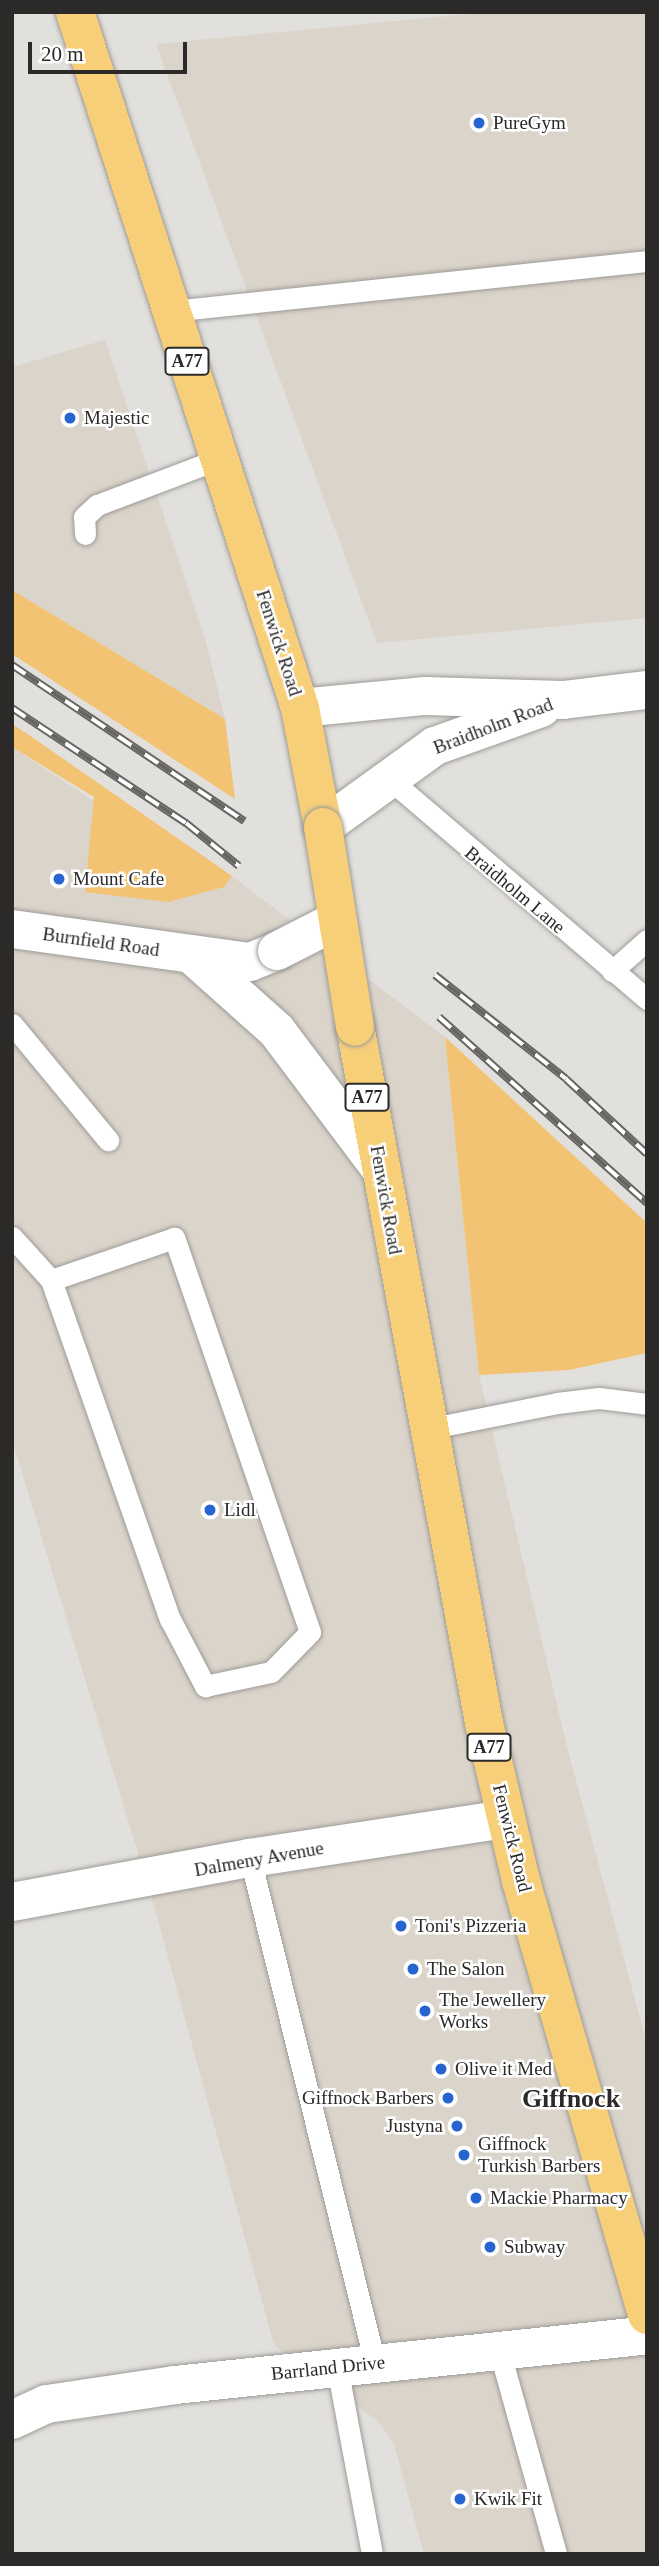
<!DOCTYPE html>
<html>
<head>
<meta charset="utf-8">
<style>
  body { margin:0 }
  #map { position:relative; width:659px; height:2566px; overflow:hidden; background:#e2e0dc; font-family:"Times New Roman",serif }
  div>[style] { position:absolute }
  .built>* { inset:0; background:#dbd4ca }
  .green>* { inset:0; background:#f2c373 }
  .roads { filter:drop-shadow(0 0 2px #9d9b98) drop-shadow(0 0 2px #9d9b98) }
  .service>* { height:21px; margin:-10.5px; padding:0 10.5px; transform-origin:10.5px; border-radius:10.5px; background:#fff }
  .minor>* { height:38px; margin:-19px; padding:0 19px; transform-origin:19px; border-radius:19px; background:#fff }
  .tertiary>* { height:38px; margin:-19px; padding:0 19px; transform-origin:19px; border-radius:19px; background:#fff }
  .primary>* { height:38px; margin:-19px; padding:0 19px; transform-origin:19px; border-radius:19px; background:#f7cf79 }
  .rail>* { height:8px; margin-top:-4px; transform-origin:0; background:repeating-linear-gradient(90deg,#fff 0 16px,#666563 0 32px); box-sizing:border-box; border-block:2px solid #666563 }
  .bridges { filter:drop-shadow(0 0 2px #9d9b98) drop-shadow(0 0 2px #9d9b98) }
  .minor-bridge>* { height:38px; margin:-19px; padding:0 19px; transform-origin:19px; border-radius:19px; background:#fff }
  .primary-bridge>* { height:38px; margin:-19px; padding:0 19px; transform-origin:19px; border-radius:19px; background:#f7cf79 }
  .dots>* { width:19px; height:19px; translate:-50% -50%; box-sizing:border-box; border:4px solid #fff; border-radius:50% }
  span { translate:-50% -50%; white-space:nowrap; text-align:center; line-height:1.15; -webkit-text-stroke:5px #fff; paint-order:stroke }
  .shield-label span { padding:2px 5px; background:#fff; border:2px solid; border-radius:5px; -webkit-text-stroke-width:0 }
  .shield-label { font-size:18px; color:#2b2a29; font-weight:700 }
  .poi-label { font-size:19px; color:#2b2a29 }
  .left { translate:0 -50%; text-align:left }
  .right { translate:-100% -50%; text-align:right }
  .street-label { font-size:19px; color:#2b2a29 }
  .district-label { font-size:26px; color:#2b2a29; font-weight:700 }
  .frame { position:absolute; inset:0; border:14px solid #2b2a29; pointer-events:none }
  .scale { position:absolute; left:28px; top:42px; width:159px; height:32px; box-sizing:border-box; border:4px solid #2b2a29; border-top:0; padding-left:9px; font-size:21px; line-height:24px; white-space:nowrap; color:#2b2a29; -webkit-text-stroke:5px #fff; paint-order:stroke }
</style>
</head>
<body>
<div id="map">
  <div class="built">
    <i style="clip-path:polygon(490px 12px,647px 12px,647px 618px,377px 643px,156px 44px)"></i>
    <i style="clip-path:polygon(105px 340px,206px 642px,225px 719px,12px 590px,12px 367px)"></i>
    <i style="clip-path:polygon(12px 747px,224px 887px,232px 876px,445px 1037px,479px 1375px,567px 1747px,647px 2044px,647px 2554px,424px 2554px,394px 2444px,379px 2422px,274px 2345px,155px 1909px,12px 1440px)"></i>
  </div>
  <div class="green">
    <i style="clip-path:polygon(12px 590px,225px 719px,235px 799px,12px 654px)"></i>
    <i style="clip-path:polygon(12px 724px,29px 735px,232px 876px,224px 887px,168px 902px,85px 892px,94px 797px,12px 747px)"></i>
    <i style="clip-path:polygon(445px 1037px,647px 1223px,647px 1353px,569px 1370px,479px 1375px)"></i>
  </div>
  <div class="roads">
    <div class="service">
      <i style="left:171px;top:311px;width:479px;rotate:-6deg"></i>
      <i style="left:85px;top:534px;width:17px;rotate:-93deg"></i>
      <i style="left:84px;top:517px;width:18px;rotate:-43deg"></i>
      <i style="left:97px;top:505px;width:130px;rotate:-20.7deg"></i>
      <i style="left:387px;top:777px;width:342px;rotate:40.5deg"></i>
      <i style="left:612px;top:971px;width:47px;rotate:-41.5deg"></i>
      <i style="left:12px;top:1024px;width:151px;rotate:50.4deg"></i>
      <i style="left:12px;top:1237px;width:58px;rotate:47.8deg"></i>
      <i style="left:51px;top:1280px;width:359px;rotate:70.7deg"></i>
      <i style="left:170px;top:1619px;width:76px;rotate:62.4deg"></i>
      <i style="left:205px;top:1686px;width:67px;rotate:-12deg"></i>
      <i style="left:271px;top:1672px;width:56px;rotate:-45.7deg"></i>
      <i style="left:310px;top:1632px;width:417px;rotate:-109deg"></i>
      <i style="left:174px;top:1238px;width:130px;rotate:161.1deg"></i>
      <i style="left:427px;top:1429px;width:133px;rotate:-11.3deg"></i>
      <i style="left:557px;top:1403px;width:42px;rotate:-6.8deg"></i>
      <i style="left:599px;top:1398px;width:48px;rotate:7.1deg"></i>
      <i style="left:250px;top:1858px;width:520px;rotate:76.1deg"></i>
      <i style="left:500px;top:2353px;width:209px;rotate:74.4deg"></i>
      <i style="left:337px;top:2367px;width:190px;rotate:79.4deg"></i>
    </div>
    <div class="minor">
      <i style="left:12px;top:929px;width:240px;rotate:7.9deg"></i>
      <i style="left:250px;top:962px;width:29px;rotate:-22deg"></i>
      <i style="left:191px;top:954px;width:115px;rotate:41.8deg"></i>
      <i style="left:277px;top:1031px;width:171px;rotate:53.1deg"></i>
      <i style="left:12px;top:1902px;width:242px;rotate:-10.5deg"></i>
      <i style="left:250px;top:1858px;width:259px;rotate:-8.7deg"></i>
      <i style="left:12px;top:2420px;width:38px;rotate:-25deg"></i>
      <i style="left:47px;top:2404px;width:129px;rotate:-8.4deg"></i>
      <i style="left:175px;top:2385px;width:475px;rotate:-6deg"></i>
    </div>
    <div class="tertiary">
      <i style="left:300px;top:708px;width:126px;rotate:-5.5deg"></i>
      <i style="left:425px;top:696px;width:138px;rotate:1.7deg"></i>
      <i style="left:563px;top:700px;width:85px;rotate:-6.8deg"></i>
      <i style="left:323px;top:827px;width:138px;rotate:-35.9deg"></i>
      <i style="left:435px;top:746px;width:113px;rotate:-19.7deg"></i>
    </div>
    <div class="primary">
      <i style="left:75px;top:12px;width:731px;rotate:72.09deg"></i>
      <i style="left:300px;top:708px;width:121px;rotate:79.1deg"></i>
      <i style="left:355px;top:1026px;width:709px;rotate:79.51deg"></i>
      <i style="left:484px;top:1723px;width:162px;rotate:76.8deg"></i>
      <i style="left:521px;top:1881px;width:452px;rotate:73.8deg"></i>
    </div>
  </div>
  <div class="rail">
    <i style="left:12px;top:665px;width:280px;rotate:33.9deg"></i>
    <i style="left:12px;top:708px;width:209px;rotate:33.5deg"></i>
    <i style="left:186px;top:823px;width:68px;rotate:39.1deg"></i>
    <i style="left:435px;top:975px;width:167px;rotate:38.4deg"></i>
    <i style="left:566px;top:1079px;width:110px;rotate:42.8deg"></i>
    <i style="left:439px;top:1017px;width:279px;rotate:41.8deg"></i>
  </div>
  <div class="bridges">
    <div class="minor-bridge">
      <i style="left:277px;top:951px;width:66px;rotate:-27deg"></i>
    </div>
    <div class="primary-bridge">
      <i style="left:323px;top:827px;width:202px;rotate:80.9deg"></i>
    </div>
  </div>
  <div class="dots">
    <i style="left:479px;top:123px;background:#2664d0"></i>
    <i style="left:70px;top:418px;background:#2664d0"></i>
    <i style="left:59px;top:879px;background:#2664d0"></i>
    <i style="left:210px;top:1510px;background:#2664d0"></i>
    <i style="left:401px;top:1926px;background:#2664d0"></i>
    <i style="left:413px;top:1969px;background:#2664d0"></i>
    <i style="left:425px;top:2011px;background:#2664d0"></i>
    <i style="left:441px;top:2069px;background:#2664d0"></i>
    <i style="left:448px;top:2098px;background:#2664d0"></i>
    <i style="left:457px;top:2126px;background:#2664d0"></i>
    <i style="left:464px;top:2155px;background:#2664d0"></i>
    <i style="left:476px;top:2198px;background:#2664d0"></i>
    <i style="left:490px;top:2247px;background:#2664d0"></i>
    <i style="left:460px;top:2499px;background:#2664d0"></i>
  </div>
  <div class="shield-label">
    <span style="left:187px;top:361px">A77</span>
    <span style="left:367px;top:1097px">A77</span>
    <span style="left:489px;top:1747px">A77</span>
  </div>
  <div class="poi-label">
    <span class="left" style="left:493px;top:123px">PureGym</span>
    <span class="left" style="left:84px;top:418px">Majestic</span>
    <span class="left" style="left:73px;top:879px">Mount Cafe</span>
    <span class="left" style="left:224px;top:1510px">Lidl</span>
    <span class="left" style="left:415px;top:1926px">Toni's Pizzeria</span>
    <span class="left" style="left:427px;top:1969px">The Salon</span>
    <span class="left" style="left:439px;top:2011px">The Jewellery<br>Works</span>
    <span class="left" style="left:455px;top:2069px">Olive it Med</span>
    <span class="right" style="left:434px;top:2098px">Giffnock Barbers</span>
    <span class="right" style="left:443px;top:2126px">Justyna</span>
    <span class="left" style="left:478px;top:2155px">Giffnock<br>Turkish Barbers</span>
    <span class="left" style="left:490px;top:2198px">Mackie Pharmacy</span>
    <span class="left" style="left:504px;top:2247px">Subway</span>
    <span class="left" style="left:474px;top:2499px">Kwik Fit</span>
  </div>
  <div class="street-label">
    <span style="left:279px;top:643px;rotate:72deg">Fenwick Road</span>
    <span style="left:493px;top:726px;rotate:-21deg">Braidholm Road</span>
    <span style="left:515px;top:890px;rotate:40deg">Braidholm Lane</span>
    <span style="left:101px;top:942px;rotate:8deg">Burnfield Road</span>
    <span style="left:386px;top:1200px;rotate:80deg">Fenwick Road</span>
    <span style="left:512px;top:1838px;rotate:76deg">Fenwick Road</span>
    <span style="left:259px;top:1859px;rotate:-10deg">Dalmeny Avenue</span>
    <span style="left:328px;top:2368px;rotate:-6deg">Barrland Drive</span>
  </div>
  <div class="district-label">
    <span style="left:571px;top:2099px">Giffnock</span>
  </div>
  <div class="frame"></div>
  <div class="scale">20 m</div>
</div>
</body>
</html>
